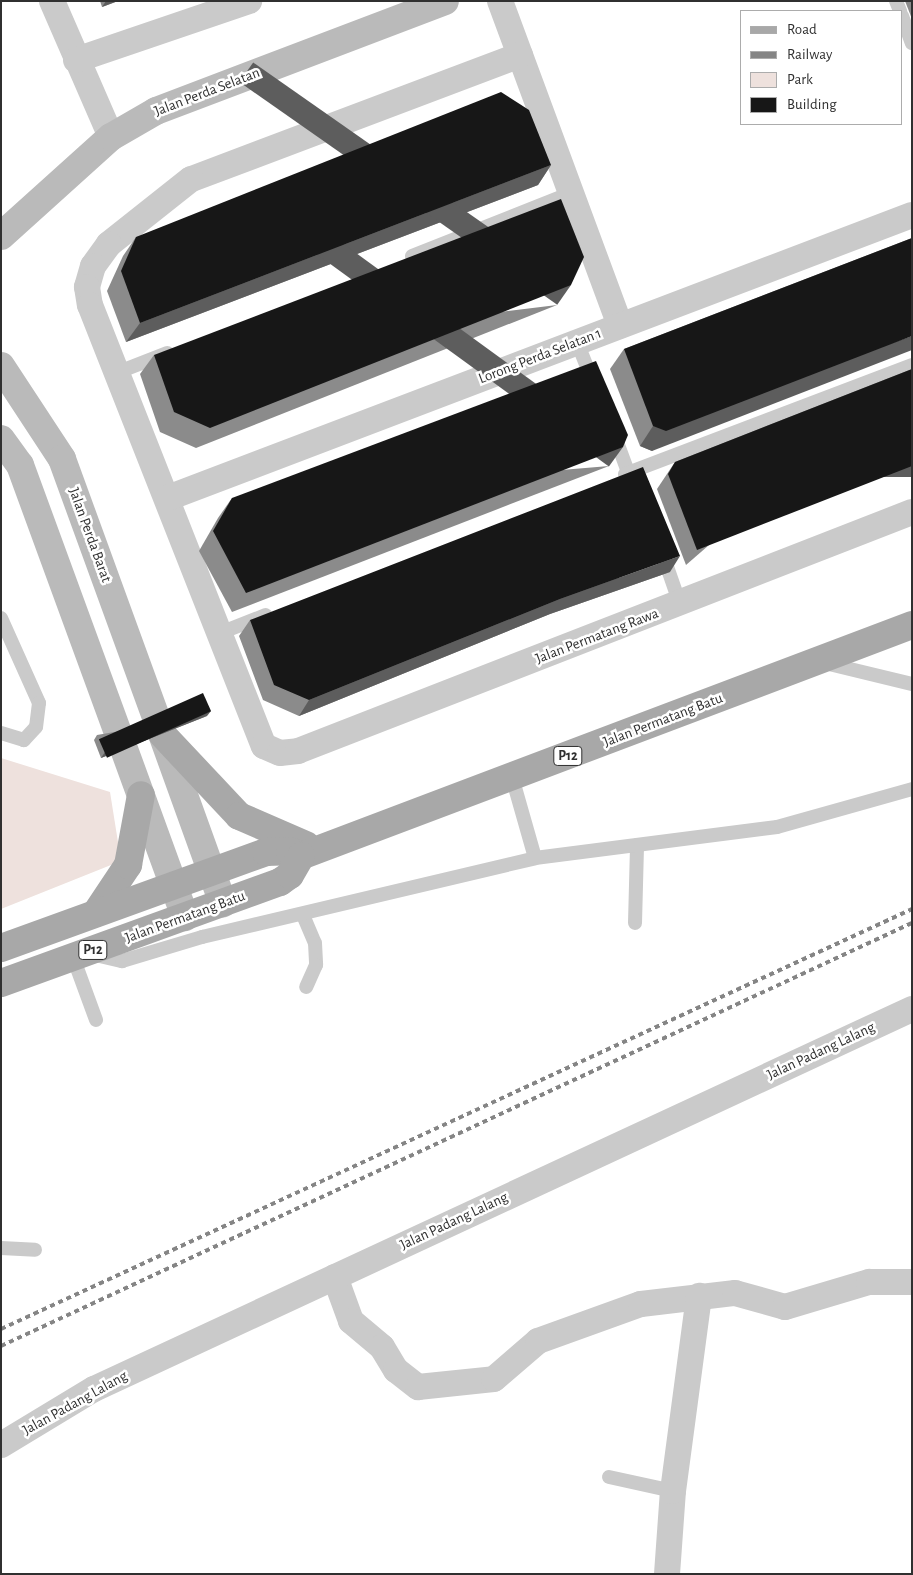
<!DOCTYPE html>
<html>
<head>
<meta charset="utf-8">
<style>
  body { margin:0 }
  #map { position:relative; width:913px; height:1575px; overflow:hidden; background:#fff; font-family:"Alegreya Sans",sans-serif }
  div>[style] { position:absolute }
  .green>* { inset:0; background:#eee1dd }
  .lane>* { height:14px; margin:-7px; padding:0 7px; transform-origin:7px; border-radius:7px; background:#cacaca }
  .street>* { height:26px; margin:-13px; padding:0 13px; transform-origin:13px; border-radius:13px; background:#cacaca }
  .secondary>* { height:28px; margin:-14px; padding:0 14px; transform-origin:14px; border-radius:14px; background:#bababa }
  .primary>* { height:28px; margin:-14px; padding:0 14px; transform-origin:14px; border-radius:14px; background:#a8a8a8 }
  .rail>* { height:4px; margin-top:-2px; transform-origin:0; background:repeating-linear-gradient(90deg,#858585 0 5px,transparent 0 9px) }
  .wall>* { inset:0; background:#8b8b8b }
  .shaded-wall>* { inset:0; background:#5d5d5d; transform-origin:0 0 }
  .building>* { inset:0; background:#171717; transform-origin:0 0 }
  span { translate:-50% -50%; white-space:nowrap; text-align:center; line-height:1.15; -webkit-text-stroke:5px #fff; paint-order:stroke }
  .shield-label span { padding:1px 4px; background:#fff; border:1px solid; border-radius:4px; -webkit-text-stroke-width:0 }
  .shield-label { font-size:14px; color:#303030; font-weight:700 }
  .street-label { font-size:15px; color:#303030 }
  .frame { position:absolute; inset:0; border:2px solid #303030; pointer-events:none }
  .legend { position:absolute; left:740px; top:10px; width:162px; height:115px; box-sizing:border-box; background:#fff; border:1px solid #acacac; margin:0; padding:6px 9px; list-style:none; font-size:15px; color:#303030 }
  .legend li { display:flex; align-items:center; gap:10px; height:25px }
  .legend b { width:25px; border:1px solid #acacac }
</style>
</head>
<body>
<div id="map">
  <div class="green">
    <i style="clip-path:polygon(1px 758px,110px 792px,121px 861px,1px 909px)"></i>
  </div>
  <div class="lane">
    <i style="left:896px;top:1px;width:11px;rotate:68deg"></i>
    <i style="left:902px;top:16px;width:29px;rotate:70deg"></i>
    <i style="left:412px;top:256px;width:171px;rotate:-21.6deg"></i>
    <i style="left:577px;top:342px;width:43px;rotate:68.2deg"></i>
    <i style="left:116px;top:373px;width:55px;rotate:-21.4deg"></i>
    <i style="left:614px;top:434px;width:49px;rotate:69.7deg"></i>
    <i style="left:625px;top:474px;width:307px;rotate:-20.8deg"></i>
    <i style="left:663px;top:555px;width:52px;rotate:70.9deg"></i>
    <i style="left:1px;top:618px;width:93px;rotate:65.9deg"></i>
    <i style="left:39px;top:703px;width:24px;rotate:97deg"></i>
    <i style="left:36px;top:727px;width:18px;rotate:133deg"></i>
    <i style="left:24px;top:740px;width:24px;rotate:-163deg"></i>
    <i style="left:220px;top:633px;width:49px;rotate:-21.4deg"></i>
    <i style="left:825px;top:663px;width:89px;rotate:13.6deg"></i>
    <i style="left:512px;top:777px;width:84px;rotate:74.1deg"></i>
    <i style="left:303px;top:915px;width:30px;rotate:67deg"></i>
    <i style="left:315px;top:943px;width:22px;rotate:87deg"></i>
    <i style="left:316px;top:965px;width:24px;rotate:114deg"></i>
    <i style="left:635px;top:923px;width:78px;rotate:-88.5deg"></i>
    <i style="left:91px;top:954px;width:32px;rotate:13deg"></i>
    <i style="left:122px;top:961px;width:84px;rotate:-16.7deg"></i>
    <i style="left:202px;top:937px;width:342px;rotate:-13.3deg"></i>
    <i style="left:535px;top:858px;width:244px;rotate:-7.3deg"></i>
    <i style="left:777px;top:827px;width:140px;rotate:-15.7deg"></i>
    <i style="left:73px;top:957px;width:67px;rotate:69.9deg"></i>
    <i style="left:1px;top:1248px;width:34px;rotate:3deg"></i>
    <i style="left:609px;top:1477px;width:66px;rotate:12.3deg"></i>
  </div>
  <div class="street">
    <i style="left:52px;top:1px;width:148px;rotate:66.5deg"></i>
    <i style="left:500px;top:1px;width:346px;rotate:69.7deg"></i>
    <i style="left:520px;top:55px;width:352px;rotate:159.3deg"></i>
    <i style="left:191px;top:179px;width:105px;rotate:141.6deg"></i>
    <i style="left:109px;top:244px;width:27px;rotate:126deg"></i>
    <i style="left:93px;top:266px;width:22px;rotate:106deg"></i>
    <i style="left:87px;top:287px;width:18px;rotate:81deg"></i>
    <i style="left:90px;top:305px;width:474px;rotate:68.5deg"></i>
    <i style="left:264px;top:746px;width:17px;rotate:24deg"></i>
    <i style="left:280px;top:753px;width:18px;rotate:-6deg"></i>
    <i style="left:298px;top:751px;width:659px;rotate:-21.27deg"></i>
    <i style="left:76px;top:60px;width:183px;rotate:-18.8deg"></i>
    <i style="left:168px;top:498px;width:796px;rotate:-20.83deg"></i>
    <i style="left:335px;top:1277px;width:47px;rotate:70deg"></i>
    <i style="left:351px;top:1321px;width:40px;rotate:40deg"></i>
    <i style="left:382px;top:1347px;width:27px;rotate:59deg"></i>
    <i style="left:396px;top:1370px;width:28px;rotate:38deg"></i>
    <i style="left:418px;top:1387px;width:76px;rotate:-6deg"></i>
    <i style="left:494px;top:1379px;width:58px;rotate:-40.8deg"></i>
    <i style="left:538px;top:1341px;width:109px;rotate:-19.8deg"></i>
    <i style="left:641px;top:1304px;width:95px;rotate:-6.7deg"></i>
    <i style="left:735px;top:1293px;width:52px;rotate:15.6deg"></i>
    <i style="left:785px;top:1307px;width:88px;rotate:-16.6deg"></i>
    <i style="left:869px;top:1282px;width:43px"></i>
    <i style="left:1px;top:1445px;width:109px;rotate:-31.1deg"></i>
    <i style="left:94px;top:1389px;width:902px;rotate:-24.92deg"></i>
    <i style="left:667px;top:1574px;width:83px;rotate:-85.9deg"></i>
    <i style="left:673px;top:1491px;width:197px;rotate:-82.4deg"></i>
  </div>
  <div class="secondary">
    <i style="left:1px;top:236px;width:148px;rotate:-42deg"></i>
    <i style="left:111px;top:137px;width:52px;rotate:-30deg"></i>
    <i style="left:156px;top:111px;width:309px;rotate:-20.8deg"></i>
    <i style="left:1px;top:366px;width:111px;rotate:56.7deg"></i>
    <i style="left:62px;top:459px;width:272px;rotate:70deg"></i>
    <i style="left:1px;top:439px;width:32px;rotate:54deg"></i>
    <i style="left:20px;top:465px;width:282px;rotate:69.9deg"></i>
    <i style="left:162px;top:734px;width:180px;rotate:70.2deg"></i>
    <i style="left:124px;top:749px;width:179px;rotate:70deg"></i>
  </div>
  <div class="primary">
    <i style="left:162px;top:734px;width:112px;rotate:46.8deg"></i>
    <i style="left:239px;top:816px;width:73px;rotate:23.4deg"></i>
    <i style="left:96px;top:913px;width:58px;rotate:-56.3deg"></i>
    <i style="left:128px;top:865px;width:71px;rotate:-79.5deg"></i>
    <i style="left:1px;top:948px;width:282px;rotate:-19.9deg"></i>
    <i style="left:266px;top:852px;width:24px;rotate:-2deg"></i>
    <i style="left:290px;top:851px;width:12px;rotate:24deg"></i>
    <i style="left:301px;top:856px;width:653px;rotate:-20.71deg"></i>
    <i style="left:1px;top:983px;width:297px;rotate:-19.9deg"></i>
    <i style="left:280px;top:882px;width:12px;rotate:-35deg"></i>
    <i style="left:290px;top:875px;width:22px;rotate:-60deg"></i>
  </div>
  <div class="rail">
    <i style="left:1px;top:1329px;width:1003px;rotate:-24.75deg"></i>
    <i style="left:1px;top:1346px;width:1004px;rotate:-24.91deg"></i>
  </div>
  <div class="wall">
    <i style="clip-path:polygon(100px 1px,118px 1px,102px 7px)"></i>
    <i style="clip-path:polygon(905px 1px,912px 1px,912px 19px)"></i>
    <i style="clip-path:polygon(551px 165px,538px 185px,126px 342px,107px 291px,123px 256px,136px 237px)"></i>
    <i style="clip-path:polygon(912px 238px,652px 451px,640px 446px,610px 369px,624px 349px)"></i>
    <i style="clip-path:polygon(557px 305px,196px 448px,160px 432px,140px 374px,154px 355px)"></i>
    <i style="clip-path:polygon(912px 369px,686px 565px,657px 489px,675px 462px)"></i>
    <i style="clip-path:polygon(609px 466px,232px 612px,199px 551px,218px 518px,232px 498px)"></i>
    <i style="clip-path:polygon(670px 572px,550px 614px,299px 716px,263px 700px,239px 636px,250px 620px)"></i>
    <i style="clip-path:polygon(207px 716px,101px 758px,94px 740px,97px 735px)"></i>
  </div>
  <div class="shaded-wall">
    <i style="clip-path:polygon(106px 1px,118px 1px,102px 7px)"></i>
    <i style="clip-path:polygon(551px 165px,538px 185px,126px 342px,140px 323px)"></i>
    <i style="left:571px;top:285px;width:24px;height:388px;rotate:125deg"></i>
    <i style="clip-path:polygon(912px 336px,912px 350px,652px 451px,640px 446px,653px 426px)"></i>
    <i style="left:623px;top:447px;width:24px;height:404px;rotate:126deg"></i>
    <i style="left:912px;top:466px;width:11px;height:231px;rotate:90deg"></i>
    <i style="clip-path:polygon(680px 556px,670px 572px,550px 614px,299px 716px,309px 700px,560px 599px)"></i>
    <i style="clip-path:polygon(211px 711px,207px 716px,101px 758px,105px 752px)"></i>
  </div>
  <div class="building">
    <i style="clip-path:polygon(501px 92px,529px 110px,551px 165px,140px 323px,121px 271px,136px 237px)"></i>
    <i style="clip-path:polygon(561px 199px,584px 257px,571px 285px,210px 428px,174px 412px,154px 355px)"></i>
    <i style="clip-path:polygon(912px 238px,912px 336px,666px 431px,653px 426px,624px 349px)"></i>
    <i style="clip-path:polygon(596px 361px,628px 435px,623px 447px,246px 593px,213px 531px,232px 498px)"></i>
    <i style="clip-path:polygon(912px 369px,912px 466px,697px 550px,668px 474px,675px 462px)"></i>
    <i style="clip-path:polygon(643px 467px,680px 556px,560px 599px,309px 700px,274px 685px,250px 620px)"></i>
    <i style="left:203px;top:693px;width:20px;height:114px;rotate:66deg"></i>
  </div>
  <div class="shield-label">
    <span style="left:568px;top:756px">P12</span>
    <span style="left:93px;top:950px">P12</span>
  </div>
  <div class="street-label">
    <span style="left:207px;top:92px;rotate:-21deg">Jalan Perda Selatan</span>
    <span style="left:540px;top:356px;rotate:-21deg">Lorong Perda Selatan 1</span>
    <span style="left:90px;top:535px;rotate:70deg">Jalan Perda Barat</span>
    <span style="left:597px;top:636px;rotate:-21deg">Jalan Permatang Rawa</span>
    <span style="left:663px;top:720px;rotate:-21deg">Jalan Permatang Batu</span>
    <span style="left:185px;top:917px;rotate:-20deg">Jalan Permatang Batu</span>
    <span style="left:821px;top:1051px;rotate:-25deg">Jalan Padang Lalang</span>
    <span style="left:454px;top:1221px;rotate:-25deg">Jalan Padang Lalang</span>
    <span style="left:75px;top:1403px;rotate:-29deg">Jalan Padang Lalang</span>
  </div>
  <div class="frame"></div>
  <ul class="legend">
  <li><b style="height:6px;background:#a8a8a8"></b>Road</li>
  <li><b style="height:6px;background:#858585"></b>Railway</li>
  <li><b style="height:14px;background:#eee1dd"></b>Park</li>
  <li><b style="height:14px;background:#171717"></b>Building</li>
  </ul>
</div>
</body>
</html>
